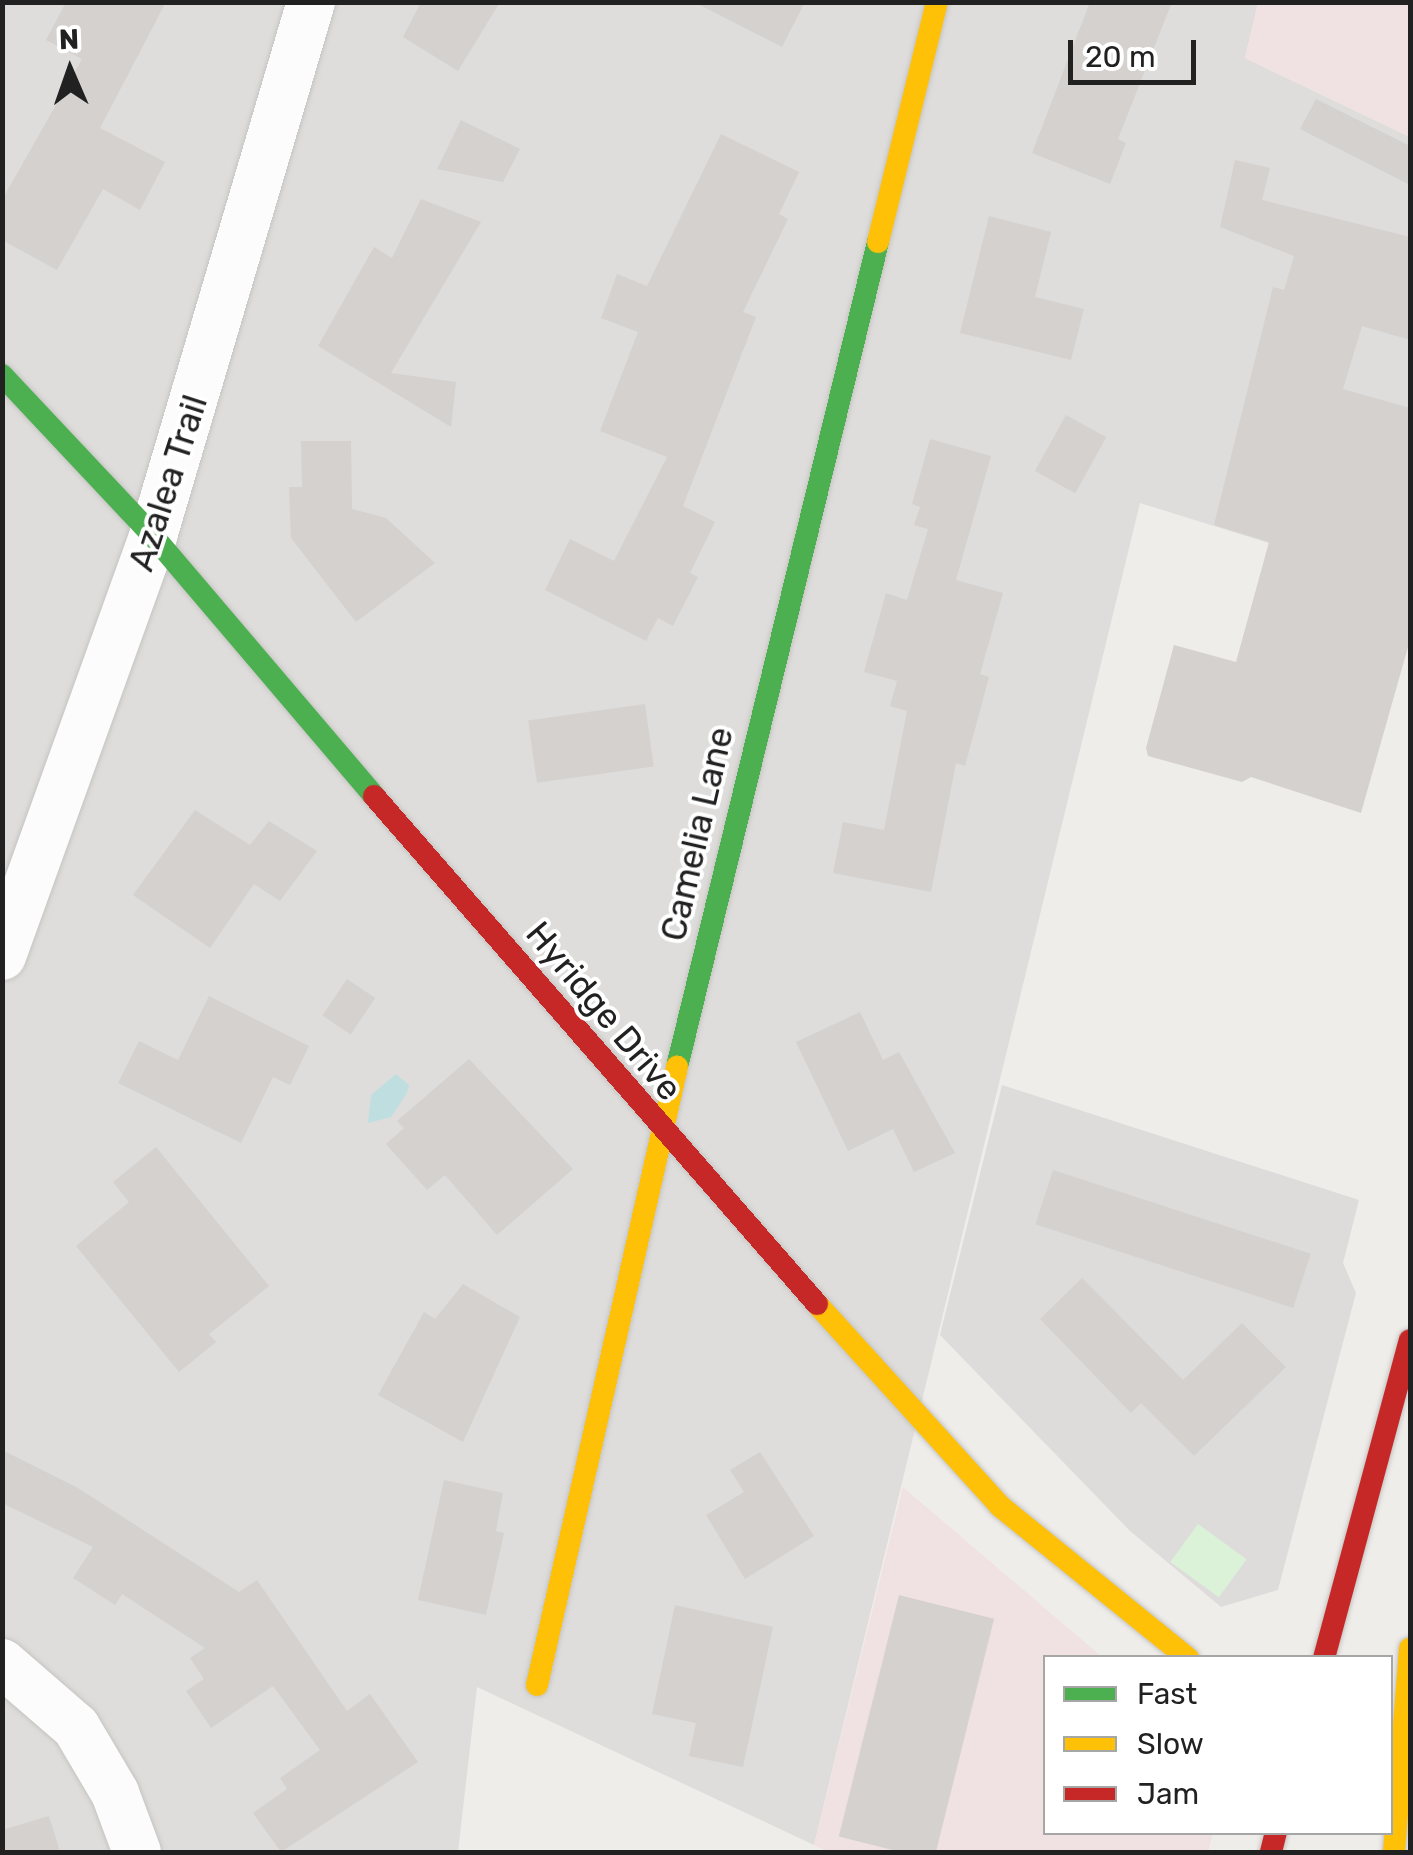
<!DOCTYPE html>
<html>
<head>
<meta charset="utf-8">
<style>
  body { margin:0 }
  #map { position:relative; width:1413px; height:1855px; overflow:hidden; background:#efedea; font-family:Rubik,sans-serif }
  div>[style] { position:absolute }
  .residential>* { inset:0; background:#dedddb }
  .commercial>* { inset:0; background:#f0e2e2 }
  .religious>* { inset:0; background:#dddcdb }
  .park>* { inset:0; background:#dbf2d8; transform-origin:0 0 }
  .water>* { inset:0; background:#bfdee0 }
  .building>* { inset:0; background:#d4d1cf; transform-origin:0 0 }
  .roads { filter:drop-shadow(0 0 2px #c5c4c2) drop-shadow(0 0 2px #c5c4c2) }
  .street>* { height:48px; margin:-24px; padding:0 24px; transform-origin:24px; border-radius:24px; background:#fdfcfc }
  .fast>* { height:22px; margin:-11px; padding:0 11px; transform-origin:11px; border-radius:11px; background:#4caf50 }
  .slow>* { height:22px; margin:-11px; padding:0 11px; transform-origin:11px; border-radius:11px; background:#ffc107 }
  .jam>* { height:22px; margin:-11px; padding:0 11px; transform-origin:11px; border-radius:11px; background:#c62828 }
  span { translate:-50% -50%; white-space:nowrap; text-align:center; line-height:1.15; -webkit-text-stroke:8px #fff; paint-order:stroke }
  .street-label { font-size:35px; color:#212121 }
  .frame { position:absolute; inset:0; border:5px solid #212121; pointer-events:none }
  .legend { position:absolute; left:1043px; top:1655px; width:350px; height:180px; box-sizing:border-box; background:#fff; border:2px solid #a6a6a6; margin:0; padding:12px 18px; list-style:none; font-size:30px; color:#212121 }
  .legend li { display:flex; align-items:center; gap:20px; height:50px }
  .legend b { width:50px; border:2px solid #a6a6a6 }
  .north { position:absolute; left:20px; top:20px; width:100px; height:100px; -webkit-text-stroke:8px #fff; paint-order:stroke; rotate:358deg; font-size:28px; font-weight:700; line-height:40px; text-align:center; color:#212121 }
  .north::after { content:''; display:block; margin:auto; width:35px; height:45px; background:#212121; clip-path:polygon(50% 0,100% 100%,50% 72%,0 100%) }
  .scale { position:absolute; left:1068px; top:40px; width:128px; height:45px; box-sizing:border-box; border:5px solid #212121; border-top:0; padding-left:12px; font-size:30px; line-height:35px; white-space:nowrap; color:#212121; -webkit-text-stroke:8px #fff; paint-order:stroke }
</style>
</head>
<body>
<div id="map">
  <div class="residential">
    <i style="clip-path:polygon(3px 3px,1258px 3px,1245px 58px,1410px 137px,1410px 587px,1140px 503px,814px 1845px,477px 1687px,458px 1852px,3px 1852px)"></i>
  </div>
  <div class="commercial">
    <i style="clip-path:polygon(1258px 3px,1410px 3px,1410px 137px,1245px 58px)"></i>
    <i style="clip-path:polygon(903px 1487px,1102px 1657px,1046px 1658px,1046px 1832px,1213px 1833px,1208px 1852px,828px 1852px,814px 1845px)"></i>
  </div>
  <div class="religious">
    <i style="clip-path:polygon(1002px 1085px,1359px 1200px,1343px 1263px,1356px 1293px,1278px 1590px,1221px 1607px,1130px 1531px,940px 1335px)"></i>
  </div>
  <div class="park">
    <i style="left:1198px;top:1524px;width:60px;height:47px;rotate:36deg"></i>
  </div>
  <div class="water">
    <i style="clip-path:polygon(396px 1074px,409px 1085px,407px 1093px,391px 1117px,368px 1123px,371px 1095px)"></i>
  </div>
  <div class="building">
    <i style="clip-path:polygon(66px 2px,166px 2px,100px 128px,165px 162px,140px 210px,103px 189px,57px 270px,2px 240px,2px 200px,82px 59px,46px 40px)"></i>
    <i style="clip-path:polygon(421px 2px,500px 2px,458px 71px,403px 37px)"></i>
    <i style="clip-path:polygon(694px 2px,805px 2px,782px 47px)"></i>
    <i style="clip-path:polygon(1090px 2px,1172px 2px,1118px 139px,1126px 143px,1110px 184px,1032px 153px)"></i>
    <i style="clip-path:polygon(1316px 99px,1410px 146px,1410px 185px,1300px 129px)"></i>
    <i style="clip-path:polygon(461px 120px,520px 149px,503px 182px,437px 169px)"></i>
    <i style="clip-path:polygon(721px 134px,799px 172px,779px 214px,788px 219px,743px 312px,756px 317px,683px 506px,715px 522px,690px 573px,698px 577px,673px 626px,658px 618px,646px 641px,545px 590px,570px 539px,614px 561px,667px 457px,600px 431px,638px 332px,601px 318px,617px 274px,647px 286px)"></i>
    <i style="clip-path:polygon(1235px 160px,1270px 168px,1262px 200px,1410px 237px,1410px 340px,1362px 326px,1343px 389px,1410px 408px,1410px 640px,1361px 813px,1251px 777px,1242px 782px,1148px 756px,1146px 748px,1174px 645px,1236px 662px,1269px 542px,1214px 525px,1273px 287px,1284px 290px,1294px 256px,1220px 227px)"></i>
    <i style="clip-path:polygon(421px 199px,481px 222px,391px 373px,456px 382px,451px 427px,318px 346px,374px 247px,392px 258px)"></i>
    <i style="clip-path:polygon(989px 216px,1051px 232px,1035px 297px,1084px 309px,1071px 360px,960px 333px)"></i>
    <i style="left:1066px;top:415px;width:46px;height:64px;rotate:29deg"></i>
    <i style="clip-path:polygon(930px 439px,991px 456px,956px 580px,1003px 593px,980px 674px,989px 677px,965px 766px,956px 763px,931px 892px,833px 873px,843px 822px,884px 830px,907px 711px,890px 706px,897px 681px,864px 672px,886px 593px,907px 600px,928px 529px,914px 525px,920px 507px,912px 504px)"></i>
    <i style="clip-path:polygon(301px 441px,351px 441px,352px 509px,386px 518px,435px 563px,356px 622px,291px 538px,289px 487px,302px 487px)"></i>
    <i style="left:645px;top:704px;width:63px;height:118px;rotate:82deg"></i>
    <i style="clip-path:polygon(195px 810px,250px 845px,269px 821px,317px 851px,280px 901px,254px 884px,210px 948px,133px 895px)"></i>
    <i style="left:347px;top:979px;width:34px;height:44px;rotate:34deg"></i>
    <i style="clip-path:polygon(209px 996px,309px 1046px,290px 1085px,273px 1077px,241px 1143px,118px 1083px,139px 1041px,178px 1060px)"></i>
    <i style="clip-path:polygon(860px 1012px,883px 1060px,899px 1052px,955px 1153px,914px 1172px,893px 1129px,848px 1151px,796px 1042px)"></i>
    <i style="clip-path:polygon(469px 1059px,573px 1169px,497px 1235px,445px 1175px,427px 1190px,386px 1144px,404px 1128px,397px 1121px)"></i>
    <i style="clip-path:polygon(156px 1147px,269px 1286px,209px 1334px,216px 1342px,179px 1372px,76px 1246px,129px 1202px,113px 1182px)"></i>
    <i style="left:1053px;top:1170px;width:271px;height:57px;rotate:18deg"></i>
    <i style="clip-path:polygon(1082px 1278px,1183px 1380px,1242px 1323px,1286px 1367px,1194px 1456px,1141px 1403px,1131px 1413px,1040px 1319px)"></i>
    <i style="clip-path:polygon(463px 1284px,520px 1317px,463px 1442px,378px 1395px,424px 1312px,435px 1319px)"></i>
    <i style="clip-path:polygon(2px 1450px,78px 1488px,239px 1592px,257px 1580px,347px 1711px,370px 1694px,418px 1762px,281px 1852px,253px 1813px,287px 1789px,280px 1778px,320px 1750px,273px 1686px,211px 1728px,186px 1691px,204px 1679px,190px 1658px,205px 1648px,122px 1594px,115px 1605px,73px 1578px,93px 1547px,2px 1503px)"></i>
    <i style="clip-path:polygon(760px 1452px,814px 1536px,745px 1579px,706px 1515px,744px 1492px,730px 1470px)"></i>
    <i style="clip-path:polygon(444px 1480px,503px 1493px,496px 1531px,504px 1533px,486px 1615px,418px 1600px)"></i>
    <i style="left:899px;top:1595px;width:98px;height:249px;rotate:14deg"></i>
    <i style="clip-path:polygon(675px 1605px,773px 1627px,743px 1767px,689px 1756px,696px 1723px,652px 1714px)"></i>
    <i style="clip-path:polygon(49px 1816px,60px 1852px,2px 1852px,2px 1830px)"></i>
  </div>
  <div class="roads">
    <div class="street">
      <i style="left:2px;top:956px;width:446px;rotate:-70.2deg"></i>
      <i style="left:153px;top:536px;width:557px;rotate:-73.52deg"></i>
      <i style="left:2px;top:1663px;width:98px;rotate:40.9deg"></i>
      <i style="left:76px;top:1727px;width:77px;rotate:59.4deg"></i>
      <i style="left:115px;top:1793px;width:63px;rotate:69.6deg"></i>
    </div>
    <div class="fast">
      <i style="left:2px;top:375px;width:221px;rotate:46.8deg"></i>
      <i style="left:153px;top:536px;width:341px;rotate:49.6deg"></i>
      <i style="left:677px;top:1067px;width:849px;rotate:-76.31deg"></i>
    </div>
    <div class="slow">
      <i style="left:878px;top:242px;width:247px;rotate:-76.2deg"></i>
      <i style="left:817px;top:1304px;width:273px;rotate:47.8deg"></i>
      <i style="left:1000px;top:1506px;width:242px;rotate:39deg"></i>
      <i style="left:537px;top:1685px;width:634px;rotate:-77.24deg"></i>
      <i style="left:1394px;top:1852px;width:204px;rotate:-85.5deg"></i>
    </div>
    <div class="jam">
      <i style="left:374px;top:796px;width:674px;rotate:48.91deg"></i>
      <i style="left:1324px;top:1658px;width:329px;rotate:-74.9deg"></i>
      <i style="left:1271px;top:1852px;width:21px;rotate:-76deg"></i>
    </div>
  </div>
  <div class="street-label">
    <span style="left:168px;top:483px;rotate:-72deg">Azalea Trail</span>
    <span style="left:697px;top:834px;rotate:-77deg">Camelia Lane</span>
    <span style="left:604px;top:1011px;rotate:50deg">Hyridge Drive</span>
  </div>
  <div class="frame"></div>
  <ul class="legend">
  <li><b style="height:12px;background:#4caf50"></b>Fast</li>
  <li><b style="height:12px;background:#ffc107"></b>Slow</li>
  <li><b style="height:12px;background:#c62828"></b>Jam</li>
  </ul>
  <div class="north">N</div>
  <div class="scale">20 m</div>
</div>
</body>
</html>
